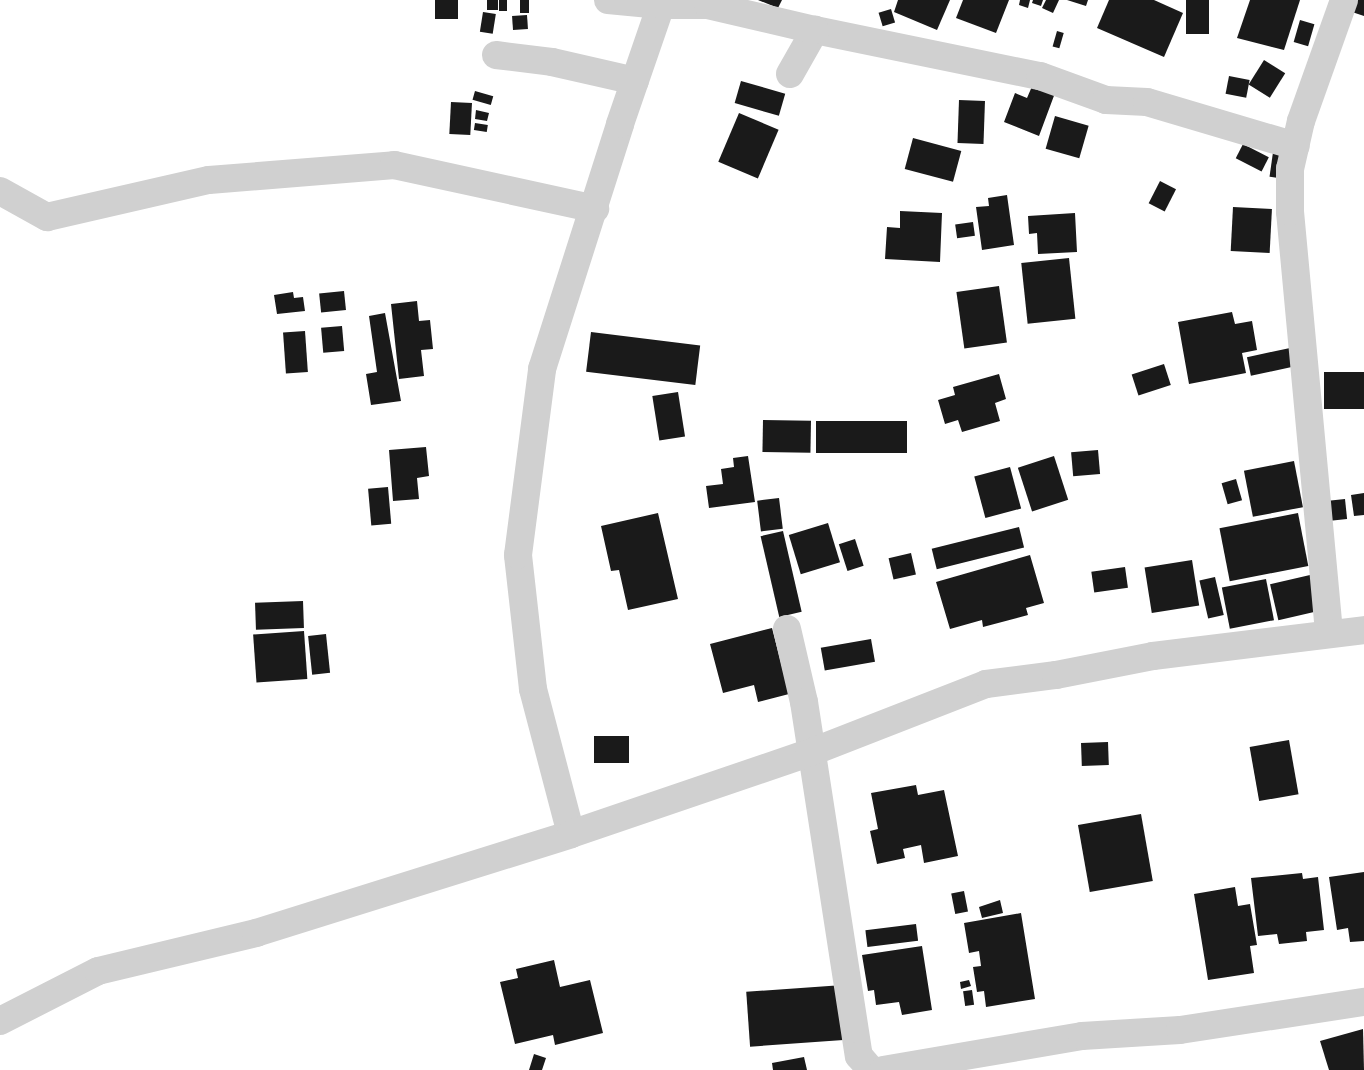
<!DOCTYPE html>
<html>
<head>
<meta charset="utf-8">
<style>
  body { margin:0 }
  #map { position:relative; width:1364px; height:1070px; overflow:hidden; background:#fff; font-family:Karla,sans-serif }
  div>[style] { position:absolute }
  .building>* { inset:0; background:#1a1a1a; transform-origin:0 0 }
  .minor>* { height:28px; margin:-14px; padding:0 14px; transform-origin:14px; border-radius:14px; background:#d0d0d0 }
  span { translate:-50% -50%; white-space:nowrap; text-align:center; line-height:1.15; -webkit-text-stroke:5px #fff; paint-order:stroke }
</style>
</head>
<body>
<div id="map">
  <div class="building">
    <i style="left:435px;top:0;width:23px;height:19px"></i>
    <i style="left:487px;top:0;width:11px;height:10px"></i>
    <i style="left:499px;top:0;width:8px;height:11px"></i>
    <i style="left:520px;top:0;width:9px;height:13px"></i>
    <i style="clip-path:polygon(758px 0,782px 0,778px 8px)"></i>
    <i style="clip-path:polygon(898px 0,950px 0,937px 30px,894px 12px)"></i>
    <i style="clip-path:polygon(963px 0,1009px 0,996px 33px,956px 18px)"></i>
    <i style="clip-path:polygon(1020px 0,1030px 0,1028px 8px,1019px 5px)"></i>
    <i style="clip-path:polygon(1033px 0,1043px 0,1041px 6px,1032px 3px)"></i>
    <i style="clip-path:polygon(1046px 0,1059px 0,1053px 13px,1042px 8px)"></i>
    <i style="clip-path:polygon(1067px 0,1088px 0,1086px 6px)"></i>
    <i style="clip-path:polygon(1109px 0,1154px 0,1183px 13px,1164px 57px,1097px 28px)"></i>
    <i style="left:1186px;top:0;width:23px;height:34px"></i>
    <i style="clip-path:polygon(1250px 0,1300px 0,1284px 50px,1237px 38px)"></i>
    <i style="clip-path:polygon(1356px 0,1364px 0,1364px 16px,1352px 12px)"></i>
    <i style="left:891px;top:9px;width:14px;height:13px;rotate:73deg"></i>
    <i style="left:483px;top:12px;width:13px;height:20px;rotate:9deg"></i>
    <i style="left:527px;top:15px;width:14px;height:15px;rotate:86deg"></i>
    <i style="left:1300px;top:20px;width:15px;height:23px;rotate:16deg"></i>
    <i style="left:1057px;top:31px;width:7px;height:16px;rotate:16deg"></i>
    <i style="left:1264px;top:60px;width:25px;height:29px;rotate:32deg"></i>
    <i style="left:1229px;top:76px;width:21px;height:18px;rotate:11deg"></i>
    <i style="left:741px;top:81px;width:46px;height:23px;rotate:16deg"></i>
    <i style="clip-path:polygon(1033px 84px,1055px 93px,1039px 136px,1004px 122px,1015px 93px,1027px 98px)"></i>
    <i style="left:475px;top:91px;width:19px;height:9px;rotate:16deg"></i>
    <i style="left:959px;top:100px;width:26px;height:43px;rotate:2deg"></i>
    <i style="left:451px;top:102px;width:21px;height:32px;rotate:3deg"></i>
    <i style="clip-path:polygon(476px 110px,489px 113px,487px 121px,475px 119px)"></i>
    <i style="left:739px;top:113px;width:43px;height:53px;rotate:23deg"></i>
    <i style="left:1055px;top:116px;width:35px;height:34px;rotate:16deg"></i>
    <i style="left:475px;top:123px;width:13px;height:7px;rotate:9deg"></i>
    <i style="left:913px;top:138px;width:50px;height:32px;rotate:15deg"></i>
    <i style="left:1243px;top:144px;width:29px;height:16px;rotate:27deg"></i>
    <i style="left:1274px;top:145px;width:14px;height:32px;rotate:8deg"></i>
    <i style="left:1160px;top:181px;width:18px;height:25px;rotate:27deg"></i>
    <i style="clip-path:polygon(1007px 195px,1014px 245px,982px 250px,976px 207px,989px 206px,988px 198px)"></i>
    <i style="left:1233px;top:207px;width:39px;height:44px;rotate:3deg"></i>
    <i style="clip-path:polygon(900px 211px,942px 213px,940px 262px,885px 259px,887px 227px,900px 228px)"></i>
    <i style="clip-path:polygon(1075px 213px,1077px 252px,1038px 254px,1037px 233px,1029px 234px,1028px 216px)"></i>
    <i style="left:973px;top:222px;width:14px;height:18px;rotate:82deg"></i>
    <i style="left:1069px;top:258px;width:61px;height:48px;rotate:84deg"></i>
    <i style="left:999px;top:286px;width:57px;height:43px;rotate:82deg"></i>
    <i style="left:344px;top:291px;width:19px;height:25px;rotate:84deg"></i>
    <i style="clip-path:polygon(293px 292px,294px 298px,303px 297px,305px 311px,277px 314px,274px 295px)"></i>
    <i style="clip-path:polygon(417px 301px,419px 321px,430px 320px,433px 349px,421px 350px,424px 376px,399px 379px,391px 304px)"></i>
    <i style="clip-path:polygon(1232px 312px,1235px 324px,1252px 321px,1257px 350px,1242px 353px,1246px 373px,1189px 384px,1178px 322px)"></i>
    <i style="clip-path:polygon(385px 313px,401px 401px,371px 405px,366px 374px,377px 372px,369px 316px)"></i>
    <i style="left:342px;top:326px;width:25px;height:21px;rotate:85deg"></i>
    <i style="left:305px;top:331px;width:41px;height:22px;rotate:86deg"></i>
    <i style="left:591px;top:332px;width:110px;height:40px;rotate:7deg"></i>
    <i style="left:1290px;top:348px;width:19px;height:44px;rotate:78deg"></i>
    <i style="left:1164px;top:364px;width:22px;height:34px;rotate:72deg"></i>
    <i style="left:1364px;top:372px;width:37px;height:40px;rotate:90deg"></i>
    <i style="clip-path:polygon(999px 374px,1006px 399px,995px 403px,1000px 421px,962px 432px,958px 420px,945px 424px,938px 400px,955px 395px,953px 387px)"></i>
    <i style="left:678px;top:392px;width:45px;height:26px;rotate:81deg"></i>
    <i style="left:763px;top:420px;width:48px;height:32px;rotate:1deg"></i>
    <i style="left:816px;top:421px;width:91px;height:32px"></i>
    <i style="clip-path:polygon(426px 447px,429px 476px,417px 478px,419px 499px,393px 501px,389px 450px)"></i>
    <i style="left:1098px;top:450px;width:24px;height:27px;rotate:85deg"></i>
    <i style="clip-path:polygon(748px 456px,755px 502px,709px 508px,706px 486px,723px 484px,721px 469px,734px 467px,733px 458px)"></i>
    <i style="left:1054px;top:456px;width:46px;height:38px;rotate:72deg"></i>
    <i style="left:1294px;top:461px;width:47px;height:51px;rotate:79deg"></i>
    <i style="left:1010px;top:467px;width:43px;height:37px;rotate:75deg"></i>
    <i style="left:1236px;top:479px;width:22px;height:15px;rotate:74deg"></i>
    <i style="left:388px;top:487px;width:37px;height:20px;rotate:85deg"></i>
    <i style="clip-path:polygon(1364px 493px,1364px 515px,1354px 516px,1351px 495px)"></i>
    <i style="left:779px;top:498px;width:31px;height:22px;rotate:83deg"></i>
    <i style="left:1345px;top:499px;width:20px;height:19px;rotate:84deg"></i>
    <i style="clip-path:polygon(658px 513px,678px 599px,628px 610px,619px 570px,611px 571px,601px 526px)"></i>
    <i style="left:1298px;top:513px;width:54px;height:80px;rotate:79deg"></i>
    <i style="left:828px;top:523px;width:41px;height:41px;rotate:73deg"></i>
    <i style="left:1019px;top:527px;width:21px;height:90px;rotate:76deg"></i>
    <i style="left:783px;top:531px;width:83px;height:23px;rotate:77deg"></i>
    <i style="left:855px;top:539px;width:28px;height:17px;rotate:72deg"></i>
    <i style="left:911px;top:553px;width:22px;height:23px;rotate:77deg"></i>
    <i style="clip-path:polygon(1030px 555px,1044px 603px,1026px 608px,1028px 615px,983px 627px,982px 620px,950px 629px,936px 582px)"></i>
    <i style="left:1192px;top:560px;width:46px;height:48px;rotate:81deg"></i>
    <i style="left:1125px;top:567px;width:21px;height:34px;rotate:82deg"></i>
    <i style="left:1310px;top:575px;width:37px;height:41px;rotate:77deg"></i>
    <i style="left:1215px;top:577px;width:39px;height:16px;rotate:77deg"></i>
    <i style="left:1266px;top:579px;width:42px;height:45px;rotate:79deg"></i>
    <i style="left:303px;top:601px;width:27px;height:48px;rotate:88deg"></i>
    <i style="clip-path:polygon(772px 628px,789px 694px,758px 702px,754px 685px,723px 693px,710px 644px)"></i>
    <i style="left:304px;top:631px;width:48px;height:51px;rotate:86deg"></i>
    <i style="left:326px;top:634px;width:39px;height:18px;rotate:84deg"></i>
    <i style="left:871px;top:639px;width:23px;height:51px;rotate:80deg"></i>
    <i style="left:594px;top:736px;width:35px;height:27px"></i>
    <i style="left:1289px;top:740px;width:55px;height:40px;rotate:80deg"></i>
    <i style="left:1108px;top:742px;width:23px;height:27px;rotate:88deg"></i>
    <i style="clip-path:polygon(916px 785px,918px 795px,944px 790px,958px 856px,924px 863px,921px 845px,903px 849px,905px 858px,877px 864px,870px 831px,878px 829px,871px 793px)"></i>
    <i style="left:1141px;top:814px;width:68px;height:64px;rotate:80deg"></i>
    <i style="clip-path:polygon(1364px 872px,1364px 941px,1350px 942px,1348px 928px,1337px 930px,1329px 877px)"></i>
    <i style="clip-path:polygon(1302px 873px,1303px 879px,1318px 877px,1324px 930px,1306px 932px,1307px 941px,1279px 944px,1277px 934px,1258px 936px,1251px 878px)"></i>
    <i style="clip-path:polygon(1235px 887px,1238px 906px,1250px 904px,1257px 945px,1250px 946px,1254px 973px,1208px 980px,1194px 894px)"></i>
    <i style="left:964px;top:891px;width:21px;height:13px;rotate:79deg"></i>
    <i style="clip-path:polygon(1000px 900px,1003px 913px,982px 918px,979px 907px)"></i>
    <i style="clip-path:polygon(1021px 913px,1035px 999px,986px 1007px,984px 991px,977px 992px,973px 967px,981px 966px,979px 951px,969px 953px,964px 923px)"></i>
    <i style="left:916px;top:924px;width:17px;height:51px;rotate:83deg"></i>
    <i style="clip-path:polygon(922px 946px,932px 1010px,902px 1015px,899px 1002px,876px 1005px,874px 990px,868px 991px,862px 955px)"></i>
    <i style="clip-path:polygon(554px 960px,560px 987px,590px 980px,603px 1033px,555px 1045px,553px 1035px,515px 1044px,500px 982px,518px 978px,516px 969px)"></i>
    <i style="clip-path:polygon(969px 980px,971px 986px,961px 989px,960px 982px)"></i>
    <i style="left:843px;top:985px;width:55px;height:97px;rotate:86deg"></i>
    <i style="left:972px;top:990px;width:15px;height:9px;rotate:82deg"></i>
    <i style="clip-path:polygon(1363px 1029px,1364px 1070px,1329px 1070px,1320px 1041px)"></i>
    <i style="clip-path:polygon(534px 1054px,546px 1058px,542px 1070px,529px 1070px)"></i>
    <i style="clip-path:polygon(804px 1057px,807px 1070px,773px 1070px,772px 1063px)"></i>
  </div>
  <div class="minor">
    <i style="left:608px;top:0;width:53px;rotate:5.4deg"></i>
    <i style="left:661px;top:5px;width:5px;rotate:-68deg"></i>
    <i style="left:496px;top:55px;width:56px;rotate:7.1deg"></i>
    <i style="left:552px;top:62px;width:85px;rotate:12.9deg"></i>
    <i style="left:790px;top:74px;width:51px;rotate:-60.4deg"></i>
    <i style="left:815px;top:30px;width:230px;rotate:11.6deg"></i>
    <i style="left:1040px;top:76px;width:70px;rotate:20deg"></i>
    <i style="left:1106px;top:100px;width:41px;rotate:2.8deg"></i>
    <i style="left:1147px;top:102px;width:155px;rotate:16.5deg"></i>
    <i style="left:0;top:191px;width:54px;rotate:29deg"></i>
    <i style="left:47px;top:217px;width:166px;rotate:-12.9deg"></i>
    <i style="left:209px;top:180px;width:186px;rotate:-4.6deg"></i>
    <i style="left:394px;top:165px;width:206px;rotate:12.3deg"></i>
    <i style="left:787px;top:629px;width:75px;rotate:76.9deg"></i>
    <i style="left:804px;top:702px;width:358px;rotate:81.2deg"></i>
    <i style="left:859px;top:1056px;width:18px;rotate:49deg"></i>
    <i style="left:1329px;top:632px;width:422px;rotate:-95.3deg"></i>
    <i style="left:1290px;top:212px;width:43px;rotate:-90deg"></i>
    <i style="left:1290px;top:169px;width:49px;rotate:-77.1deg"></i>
    <i style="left:1301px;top:121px;width:128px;rotate:-70.4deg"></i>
    <i style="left:571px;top:834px;width:150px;rotate:-104.7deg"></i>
    <i style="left:533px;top:689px;width:135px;rotate:-96.4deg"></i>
    <i style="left:518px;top:555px;width:188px;rotate:-82.6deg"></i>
    <i style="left:542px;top:369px;width:257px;rotate:-72.3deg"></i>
    <i style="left:620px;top:124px;width:126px;rotate:-71deg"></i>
    <i style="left:661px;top:5px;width:47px"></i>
    <i style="left:708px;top:5px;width:110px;rotate:13.2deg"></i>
    <i style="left:0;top:1021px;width:110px;rotate:-27deg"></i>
    <i style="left:98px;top:971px;width:163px;rotate:-13.5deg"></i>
    <i style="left:256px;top:933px;width:330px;rotate:-17.4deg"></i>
    <i style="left:571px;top:834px;width:251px;rotate:-18.8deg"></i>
    <i style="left:809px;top:753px;width:190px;rotate:-21.3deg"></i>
    <i style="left:986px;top:684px;width:71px;rotate:-7.3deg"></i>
    <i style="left:1056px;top:675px;width:99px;rotate:-11.1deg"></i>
    <i style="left:1153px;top:656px;width:213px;rotate:-7deg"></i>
    <i style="left:883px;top:1070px;width:202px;rotate:-9.7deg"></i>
    <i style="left:1082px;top:1036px;width:98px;rotate:-3.5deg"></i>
    <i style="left:1180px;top:1030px;width:186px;rotate:-8.7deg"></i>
  </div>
</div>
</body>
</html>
